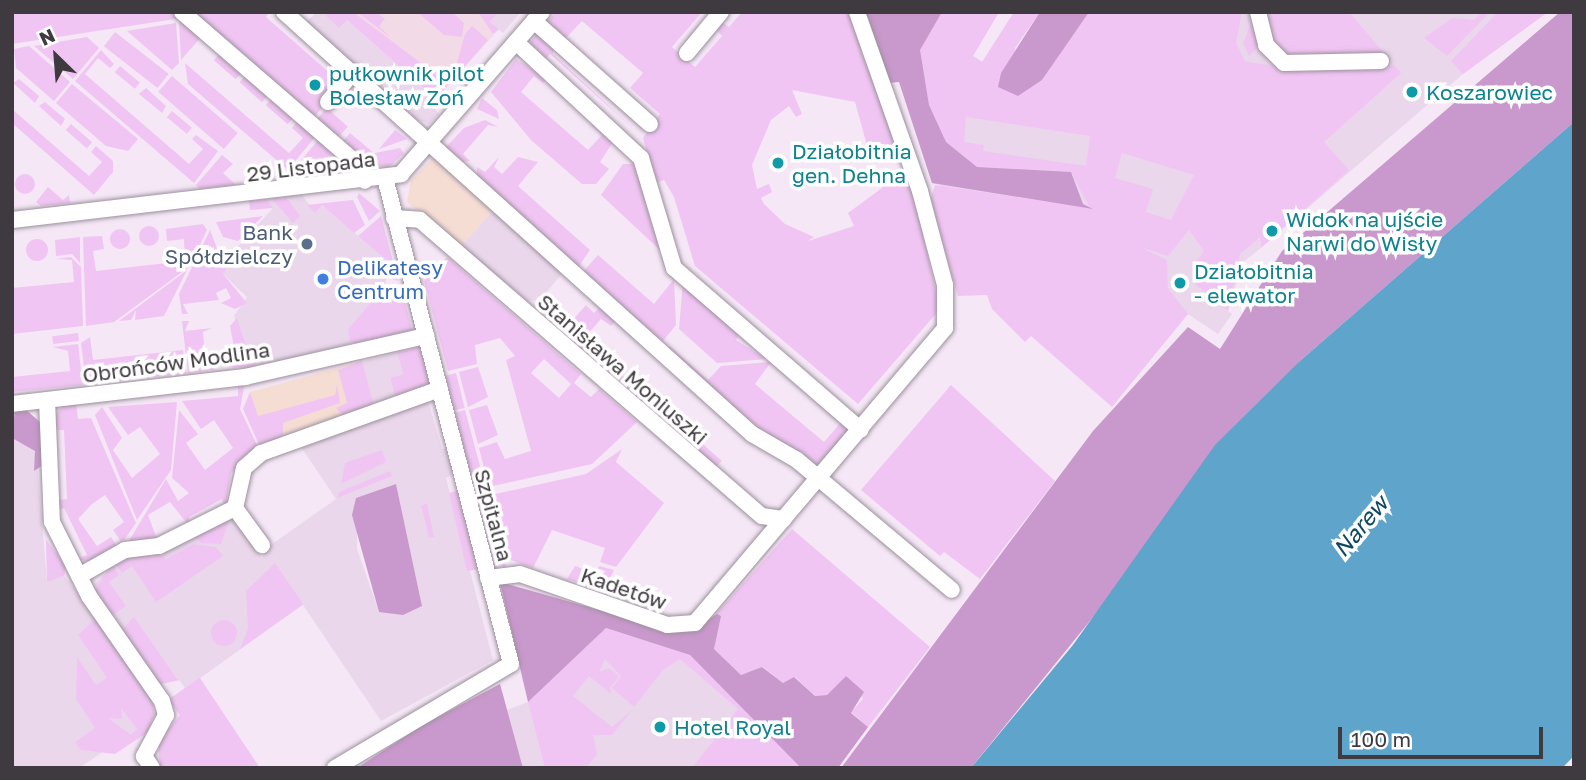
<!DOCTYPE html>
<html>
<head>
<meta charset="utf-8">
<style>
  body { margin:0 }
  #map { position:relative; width:1586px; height:780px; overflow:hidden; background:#f5e7f6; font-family:"Golos Text",sans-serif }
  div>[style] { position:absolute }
  .built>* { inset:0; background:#ead7eb }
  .education>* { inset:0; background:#f2dbe7 }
  .medical>* { inset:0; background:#f5ddd4 }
  .green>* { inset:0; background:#f1c5f3; transform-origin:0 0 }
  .round { border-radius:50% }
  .forest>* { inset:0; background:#c998cc }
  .water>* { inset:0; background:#5ea4cb }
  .roads { filter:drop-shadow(0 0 2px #9c909d) drop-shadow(0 0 2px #9c909d) }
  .street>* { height:16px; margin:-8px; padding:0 8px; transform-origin:8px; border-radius:8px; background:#fff }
  .dots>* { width:19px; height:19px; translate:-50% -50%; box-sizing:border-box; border:4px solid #fff; border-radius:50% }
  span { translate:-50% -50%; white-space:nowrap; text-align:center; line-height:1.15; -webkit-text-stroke:7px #fff; paint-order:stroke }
  .culture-label { font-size:21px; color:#0d838f }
  .left { translate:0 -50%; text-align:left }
  .street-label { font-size:21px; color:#3f3a3f }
  .service-label { font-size:21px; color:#4e5e75 }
  .right { translate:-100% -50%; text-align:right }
  .shop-label { font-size:21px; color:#366cbe }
  .water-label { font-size:23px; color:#0e4863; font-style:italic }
  .frame { position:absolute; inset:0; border:14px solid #3f3a3f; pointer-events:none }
  .north { position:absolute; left:21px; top:21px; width:70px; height:70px; -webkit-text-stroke:5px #fff; paint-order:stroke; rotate:335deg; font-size:19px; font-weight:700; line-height:28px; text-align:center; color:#3f3a3f }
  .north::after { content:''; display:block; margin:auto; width:24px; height:32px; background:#3f3a3f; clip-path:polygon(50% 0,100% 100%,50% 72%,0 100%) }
  .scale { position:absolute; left:1338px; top:727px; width:205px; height:32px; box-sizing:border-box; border:4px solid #3f3a3f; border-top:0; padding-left:9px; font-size:21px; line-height:24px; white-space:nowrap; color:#3f3a3f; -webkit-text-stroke:5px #fff; paint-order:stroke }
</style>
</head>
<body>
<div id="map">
  <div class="built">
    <i style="clip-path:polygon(317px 12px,338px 12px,440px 103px,435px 109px,439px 114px,429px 124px,413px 118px,306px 22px)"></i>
    <i style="clip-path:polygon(479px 12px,521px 12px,503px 33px)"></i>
    <i style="clip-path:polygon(942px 12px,999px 12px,973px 56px,1001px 73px,1018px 96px,1248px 136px,1261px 248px,1243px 262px,1228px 311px,1232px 314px,1218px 334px,1188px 314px,1176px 328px,1140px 247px,932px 183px,899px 81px)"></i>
    <i style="clip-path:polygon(1123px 12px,1548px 12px,1463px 74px,1302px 213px,1283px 87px,1209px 75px)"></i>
    <i style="clip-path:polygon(302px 195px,315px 212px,322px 205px,391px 264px,384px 287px,348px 329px,353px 343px,256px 366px,257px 353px,249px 356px,234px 316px,247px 297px,223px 274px,229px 256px,273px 208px,267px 199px)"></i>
    <i style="clip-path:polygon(496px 207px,559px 262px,560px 276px,540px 300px,527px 301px,460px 247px)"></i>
    <i style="clip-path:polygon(397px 352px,403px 374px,390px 378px,396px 400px,375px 408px,362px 362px)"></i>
    <i style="clip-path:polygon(evenodd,427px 398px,442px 449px,449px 448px,455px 473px,446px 478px,493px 660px,381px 721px,303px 605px,185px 688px,179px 680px,157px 685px,95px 584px,122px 556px,226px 518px,234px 518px,262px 558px,265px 549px,336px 499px,299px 444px,427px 398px,396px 484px,422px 606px,379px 612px,357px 549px,357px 498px,396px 484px)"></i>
    <i style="clip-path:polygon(12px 438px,36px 451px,47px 581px,64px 576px,97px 617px,79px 636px,140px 727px,79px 768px,12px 768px)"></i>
    <i style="clip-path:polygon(606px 628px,690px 655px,801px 768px,523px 768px,507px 710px,528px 702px)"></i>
  </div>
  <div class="education">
    <i style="clip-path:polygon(338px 12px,479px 12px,499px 29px,436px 99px)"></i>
  </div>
  <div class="medical">
    <i style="clip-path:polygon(435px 156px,496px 207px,460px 247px,407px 202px,411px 180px)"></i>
    <i style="clip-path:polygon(362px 361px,375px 408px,261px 449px,250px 392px)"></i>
  </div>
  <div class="green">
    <i style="clip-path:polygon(12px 12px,176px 12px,182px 18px,12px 44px)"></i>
    <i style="clip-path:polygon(322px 12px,353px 12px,449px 84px,436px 99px,347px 20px,339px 28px)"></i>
    <i style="clip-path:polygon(357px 12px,378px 13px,385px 19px,379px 26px,391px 38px)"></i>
    <i style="clip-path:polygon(417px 12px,452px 12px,464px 23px,462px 37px,444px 35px)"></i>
    <i style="clip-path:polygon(478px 12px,498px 12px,490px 22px,499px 29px,493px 34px)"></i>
    <i style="clip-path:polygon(556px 12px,702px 12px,672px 47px,695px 67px,722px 36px,716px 29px,722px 22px,729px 27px,742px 12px,853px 12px,865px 55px,860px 49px,901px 146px,871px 160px,855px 102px,792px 90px,802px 114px,796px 117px,789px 106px,771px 120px,752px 165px,757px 189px,769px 184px,772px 192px,761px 198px,764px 204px,785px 224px,814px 237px,808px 241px,854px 226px,848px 213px,882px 188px,879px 183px,911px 183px,940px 309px,858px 404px,695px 266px,674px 197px,664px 180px,656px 183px,643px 138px,660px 114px,630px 88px,643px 73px,582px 21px,566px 38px,547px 22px)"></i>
    <i style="clip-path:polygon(evenodd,942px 12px,999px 12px,973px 56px,982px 62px,1014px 12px,1040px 12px,1015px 48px,1018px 92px,1042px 80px,1087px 12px,1242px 12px,1236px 43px,1245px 61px,1278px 67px,1394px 65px,1401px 73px,1324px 142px,1349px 170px,1261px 248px,1260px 237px,1240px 254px,1228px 311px,1195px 284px,1193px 266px,1204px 251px,1189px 230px,1168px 256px,1140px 247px,1167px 260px,1168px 288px,1188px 314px,1112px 407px,1031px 336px,1025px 342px,992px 309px,987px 295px,958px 296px,930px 201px,935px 185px,1090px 208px,1071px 172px,977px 167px,946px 142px,929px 105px,919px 50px,942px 12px,966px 117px,1090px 136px,1086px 166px,983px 151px,984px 145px,964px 142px,966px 117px,942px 12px,1122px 153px,1194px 175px,1171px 220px,1146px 212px,1153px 189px,1115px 178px,1122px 153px)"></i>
    <i style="clip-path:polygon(1264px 12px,1349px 12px,1385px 54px,1375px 60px,1287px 61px,1270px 41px)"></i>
    <i style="clip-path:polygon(1482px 12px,1490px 12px,1447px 56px,1424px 38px,1452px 18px,1474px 20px)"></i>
    <i style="clip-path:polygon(1498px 12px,1548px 12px,1463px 74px,1451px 61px)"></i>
    <i style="clip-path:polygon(269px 13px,266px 17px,340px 82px,312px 121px,189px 14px)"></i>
    <i style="clip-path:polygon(1253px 19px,1260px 45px,1249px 56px,1243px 43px)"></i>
    <i style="clip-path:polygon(186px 21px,202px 36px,181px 60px,179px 23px)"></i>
    <i style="clip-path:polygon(176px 23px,179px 63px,172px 70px,127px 31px)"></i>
    <i style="clip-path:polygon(472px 26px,488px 40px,452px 81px,465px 34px)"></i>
    <i style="left:115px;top:32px;width:68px;height:18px;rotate:38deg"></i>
    <i style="clip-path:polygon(538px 33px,553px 45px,553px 54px,637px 132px,550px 54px,543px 62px,529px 44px)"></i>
    <i style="clip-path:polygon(87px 37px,99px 48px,73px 79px,34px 46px)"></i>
    <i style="clip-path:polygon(29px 46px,70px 82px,54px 101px,16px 68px,14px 49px)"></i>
    <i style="clip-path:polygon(101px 50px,114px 64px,110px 68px,98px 58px,85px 74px,189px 164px,203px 149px,192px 139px,196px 135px,218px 151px,194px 183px,75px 81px)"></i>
    <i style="left:221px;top:52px;width:29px;height:11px;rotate:41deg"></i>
    <i style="clip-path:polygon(516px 59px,547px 79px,543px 83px,534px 76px,521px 92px,588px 150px,602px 135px,591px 125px,595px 121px,615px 139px,600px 162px,609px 169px,596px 184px,582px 184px,531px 140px,491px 92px)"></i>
    <i style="clip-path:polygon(185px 63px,289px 153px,303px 138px,292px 128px,299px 119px,315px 137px,288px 170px,188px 84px)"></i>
    <i style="left:120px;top:66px;width:26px;height:8px;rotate:40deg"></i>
    <i style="left:247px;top:74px;width:30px;height:11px;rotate:42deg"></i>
    <i style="left:172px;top:76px;width:87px;height:21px;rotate:41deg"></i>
    <i style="clip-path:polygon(19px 79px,39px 96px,35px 103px,13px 83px)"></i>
    <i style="clip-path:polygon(72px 84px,138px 139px,128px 151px,106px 146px,56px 103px)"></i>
    <i style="clip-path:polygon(146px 88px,166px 106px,162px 113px,139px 94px)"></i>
    <i style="left:273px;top:97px;width:29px;height:11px;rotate:41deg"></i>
    <i style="clip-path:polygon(482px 98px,497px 110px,499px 119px,477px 109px)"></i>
    <i style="clip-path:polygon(45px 102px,65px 119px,61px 126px,39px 106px)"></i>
    <i style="left:327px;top:108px;width:28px;height:19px;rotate:42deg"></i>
    <i style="clip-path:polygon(12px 109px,89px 176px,102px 162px,91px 152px,96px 146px,113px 161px,113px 172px,94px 195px,12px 123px)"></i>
    <i style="left:172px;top:111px;width:26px;height:8px;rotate:40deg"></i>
    <i style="clip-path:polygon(485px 120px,498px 127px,488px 125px,463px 154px,470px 161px,462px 162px,445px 148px,464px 128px)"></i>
    <i style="left:71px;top:124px;width:28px;height:8px;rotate:41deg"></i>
    <i style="clip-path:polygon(395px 130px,407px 139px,379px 149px)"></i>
    <i style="left:350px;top:133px;width:30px;height:15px;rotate:40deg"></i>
    <i style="clip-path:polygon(318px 140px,358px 171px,299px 178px,298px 164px)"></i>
    <i style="clip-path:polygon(400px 148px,404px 153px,389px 167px,364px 165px,375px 153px)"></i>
    <i style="clip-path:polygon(222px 155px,233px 164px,223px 173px,236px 185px,200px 189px,196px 185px)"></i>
    <i style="clip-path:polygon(499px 157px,494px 167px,502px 174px,518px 157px,538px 162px,518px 186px,590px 250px,577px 269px,477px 176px,477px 167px,485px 172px)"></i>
    <i style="clip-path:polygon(623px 164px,636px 164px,661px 251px,601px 195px)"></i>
    <i class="round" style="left:15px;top:174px;width:20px;height:20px"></i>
    <i style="clip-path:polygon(48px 187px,63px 200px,69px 195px,70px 203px,41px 206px,36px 202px)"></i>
    <i style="clip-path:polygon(359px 193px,380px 211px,369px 221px,357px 197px)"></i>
    <i style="clip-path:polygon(286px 197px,300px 216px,293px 223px,272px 199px)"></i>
    <i style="clip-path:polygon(267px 199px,273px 208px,250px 210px,249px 201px)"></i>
    <i style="clip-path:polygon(353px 200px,365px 225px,354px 233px,322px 205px,315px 213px,307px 205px)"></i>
    <i style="clip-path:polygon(263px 216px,238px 241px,223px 237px,216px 222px)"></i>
    <i style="clip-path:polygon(381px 216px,394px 265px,398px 281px,386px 277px,391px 264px,358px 236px)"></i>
    <i style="clip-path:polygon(203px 224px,207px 230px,189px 267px,114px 322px,86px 326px,83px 237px,102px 236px,104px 249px,93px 251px,96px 271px,185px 261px,184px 239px,167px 241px,166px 229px)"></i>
    <i class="round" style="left:139px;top:226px;width:20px;height:20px"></i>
    <i class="round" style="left:110px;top:229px;width:20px;height:20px"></i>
    <i style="clip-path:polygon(210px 230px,219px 253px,231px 260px,223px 274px,247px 303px,235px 309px,221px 303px,231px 298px,226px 288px,216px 293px,219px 300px,183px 304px,188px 314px,182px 314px,179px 294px)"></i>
    <i style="clip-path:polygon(80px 237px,80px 263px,72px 254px,56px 256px,55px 240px)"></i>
    <i class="round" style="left:26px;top:239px;width:22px;height:22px"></i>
    <i style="clip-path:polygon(598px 255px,654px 304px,674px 279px,676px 325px,663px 341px,653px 341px,580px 275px)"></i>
    <i style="clip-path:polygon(71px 257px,81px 267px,83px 326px,12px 334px,12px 288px,74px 282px,72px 260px,56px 259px)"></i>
    <i style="clip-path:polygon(evenodd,447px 257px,581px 374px,574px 383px,591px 397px,599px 389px,637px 422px,592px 464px,489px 487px,479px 448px,497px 442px,505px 459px,531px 451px,506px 360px,515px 356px,500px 338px,475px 345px,477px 364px,448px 371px,424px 281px,447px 257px,544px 359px,571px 384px,559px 398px,531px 373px,544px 359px)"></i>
    <i style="clip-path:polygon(187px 270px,164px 316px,135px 320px,136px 310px,131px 320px,119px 321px)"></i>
    <i style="clip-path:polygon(683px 281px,742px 332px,736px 340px,766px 359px,717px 363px,679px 329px)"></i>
    <i style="clip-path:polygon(401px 286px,413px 333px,360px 346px,350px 341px,348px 329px,384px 287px)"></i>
    <i style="clip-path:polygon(586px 305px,594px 313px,599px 308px,615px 321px,611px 326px,601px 319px,585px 337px,571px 322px)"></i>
    <i style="clip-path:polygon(237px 318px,249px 355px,258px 353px,255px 368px,228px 367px,237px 363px,230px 326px)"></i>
    <i style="clip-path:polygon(182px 321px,189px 321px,185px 331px,212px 328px,203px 332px,206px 367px,217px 369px,188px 373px)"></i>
    <i style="clip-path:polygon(566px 324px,591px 348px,585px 355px,556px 331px)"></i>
    <i style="left:78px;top:333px;width:8px;height:26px;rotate:83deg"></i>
    <i style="clip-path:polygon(90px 337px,93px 360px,183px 350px,186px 373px,86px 384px,81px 343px)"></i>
    <i style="clip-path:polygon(78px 344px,83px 385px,12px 392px,12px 377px,70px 371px,68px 351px,53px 347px)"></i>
    <i style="clip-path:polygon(657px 345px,671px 347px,708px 380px,721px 366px,771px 362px,755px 384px,824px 442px,843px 420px,850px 429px,816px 467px,763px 435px)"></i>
    <i style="clip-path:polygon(420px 347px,431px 384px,396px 400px,390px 378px,403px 374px,397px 352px)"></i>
    <i style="left:597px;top:353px;width:69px;height:10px;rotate:41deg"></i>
    <i style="clip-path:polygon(362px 361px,375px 408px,344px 416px,336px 408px,347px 403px,338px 370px)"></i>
    <i style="clip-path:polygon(478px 367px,488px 397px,468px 407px,459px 372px)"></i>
    <i style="left:456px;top:373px;width:36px;height:13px;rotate:76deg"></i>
    <i style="clip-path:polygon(245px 382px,240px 409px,259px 449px,231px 473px,225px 509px,222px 499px,189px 517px,190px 527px,170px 502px,148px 515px,157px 539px,126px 546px,166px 479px,178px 501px,189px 493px,172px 478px,179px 410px,198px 434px,186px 443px,205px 470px,233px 448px,214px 420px,201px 429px,182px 401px,238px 396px,238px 384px)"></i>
    <i style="clip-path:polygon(337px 384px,340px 403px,283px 423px,283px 435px,261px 449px,243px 409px,250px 392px,258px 416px,335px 395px)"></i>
    <i style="clip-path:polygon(951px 385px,1055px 481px,980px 579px,944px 552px,940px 556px,861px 490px)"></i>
    <i style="left:653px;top:401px;width:91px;height:11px;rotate:41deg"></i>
    <i style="clip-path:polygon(76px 402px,78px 419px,91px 418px,136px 523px,122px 543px,113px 530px,124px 522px,105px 495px,92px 504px,78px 519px,97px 546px,111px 537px,119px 549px,95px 563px,77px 559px,87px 555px,64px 508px,56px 510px,59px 500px,67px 499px,64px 430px,53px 430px,54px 418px,62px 406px)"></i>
    <i style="clip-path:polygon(177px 402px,171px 470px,137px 520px,95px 415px,102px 407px,122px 438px,113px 450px,132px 478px,160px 454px,140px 427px,128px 435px,108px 407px)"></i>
    <i style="clip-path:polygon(487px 405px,498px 435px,478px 444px,469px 410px)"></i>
    <i style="left:465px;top:410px;width:82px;height:12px;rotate:75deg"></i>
    <i style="clip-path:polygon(622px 449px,616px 462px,664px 503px,616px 567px,600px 562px,605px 548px,552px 530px,533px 568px,508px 559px,491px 495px,586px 474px)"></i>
    <i style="clip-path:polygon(382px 450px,386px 462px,341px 484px,345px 463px)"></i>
    <i style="clip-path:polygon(390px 471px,392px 476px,337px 498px,339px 492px)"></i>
    <i style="clip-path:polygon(460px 490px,480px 569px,467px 571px,449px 493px)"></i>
    <i style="clip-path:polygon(488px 496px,507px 570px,491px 558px,477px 502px)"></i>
    <i style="clip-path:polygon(427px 504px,434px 537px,429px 538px,421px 505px)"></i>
    <i style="clip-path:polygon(230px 518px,221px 544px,201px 543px,194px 536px)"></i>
    <i style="clip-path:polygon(792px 529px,930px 647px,868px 727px,851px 712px,863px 699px,846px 676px,827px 695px,815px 696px,795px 677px,783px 683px,763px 667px,741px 675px,714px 649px,716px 614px)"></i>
    <i style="clip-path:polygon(46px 540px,66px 566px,64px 576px,47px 582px)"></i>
    <i style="clip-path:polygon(194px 544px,216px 547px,223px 556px,156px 602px,132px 566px,122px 573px,114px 562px,156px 552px,166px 559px)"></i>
    <i style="clip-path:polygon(275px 563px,303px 604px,200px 678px,260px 768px,160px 768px,158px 742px,180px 715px,168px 700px,240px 649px,248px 628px,246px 591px)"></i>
    <i style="clip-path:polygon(112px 564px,119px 575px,109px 582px,126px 606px,114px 614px,107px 614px,95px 590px)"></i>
    <i style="clip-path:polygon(575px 566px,596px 574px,599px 566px,614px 570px,604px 591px,567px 579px)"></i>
    <i style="clip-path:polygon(evenodd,97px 617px,152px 700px,154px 714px,148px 732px,115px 754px,81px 750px,75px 742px,95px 728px,76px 699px,77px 657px,96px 685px,107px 678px,78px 635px,97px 617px,121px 708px,137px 729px,130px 734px,108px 718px,122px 719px,121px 708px)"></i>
    <i style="clip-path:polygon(134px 617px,177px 679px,179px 680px,157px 685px,121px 631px)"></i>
    <i class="round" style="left:211px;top:620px;width:26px;height:26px"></i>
    <i style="clip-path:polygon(606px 628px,690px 655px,801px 768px,692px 768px,738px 709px,680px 659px,663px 670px,634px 707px,612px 688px,621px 676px,605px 659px,599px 672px,609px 668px,619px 676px,610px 688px,611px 694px,589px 676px,573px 696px,612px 727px,632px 710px,612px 735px,593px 735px,597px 754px,586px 768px,545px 768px,528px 702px)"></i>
  </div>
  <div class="forest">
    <i style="clip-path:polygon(863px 12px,942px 12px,920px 50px,929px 105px,946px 142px,977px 167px,1071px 172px,1083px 204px,1093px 209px,932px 183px,899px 82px,888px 83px)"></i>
    <i style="clip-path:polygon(1040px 12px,1089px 12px,1042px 80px,1018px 96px,998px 87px,1001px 73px)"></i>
    <i style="clip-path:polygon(1560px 12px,1574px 12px,1574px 122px,1300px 361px,971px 768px,841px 768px,1093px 431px,1188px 327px,1220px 349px,1282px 251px)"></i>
    <i style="clip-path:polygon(24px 408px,42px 424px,43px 465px,34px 471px,35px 451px,12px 438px,15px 409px)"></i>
    <i style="clip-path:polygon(396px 484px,422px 606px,403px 615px,379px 612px,352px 515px,356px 498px)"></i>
    <i style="clip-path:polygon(500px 582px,666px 629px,696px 627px,717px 614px,721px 616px,714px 649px,741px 675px,762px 667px,783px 683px,794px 677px,815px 696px,827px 695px,846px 676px,864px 692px,851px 713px,868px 727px,838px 768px,801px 768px,690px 655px,606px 628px,528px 702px)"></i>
    <i style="clip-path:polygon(500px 684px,523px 768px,357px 768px,421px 726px)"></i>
  </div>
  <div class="water">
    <i style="clip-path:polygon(1574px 122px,1574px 756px,1562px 768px,971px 768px,1073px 645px,1215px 445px,1300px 361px)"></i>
  </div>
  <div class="roads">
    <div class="street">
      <i style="left:182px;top:12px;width:238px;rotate:40.9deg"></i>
      <i style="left:362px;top:168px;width:13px;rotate:77deg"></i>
      <i style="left:284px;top:12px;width:630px;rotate:42.04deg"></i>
      <i style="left:752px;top:434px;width:52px;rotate:30deg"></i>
      <i style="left:797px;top:460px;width:202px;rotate:40deg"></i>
      <i style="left:1258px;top:12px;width:34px;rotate:76deg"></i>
      <i style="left:1266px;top:45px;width:25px;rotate:45deg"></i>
      <i style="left:1284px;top:63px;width:97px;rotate:-1.2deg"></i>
      <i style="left:534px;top:21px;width:155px;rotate:41.6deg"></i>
      <i style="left:516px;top:42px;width:171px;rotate:42.9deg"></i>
      <i style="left:641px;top:158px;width:115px;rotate:73.3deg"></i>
      <i style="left:674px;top:268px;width:247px;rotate:40.9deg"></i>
      <i style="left:687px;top:53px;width:53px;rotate:-50.3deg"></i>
      <i style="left:328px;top:102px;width:39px;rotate:-50deg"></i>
      <i style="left:394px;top:218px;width:26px;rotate:4deg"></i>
      <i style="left:420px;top:220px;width:452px;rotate:40.9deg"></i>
      <i style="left:762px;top:516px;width:22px;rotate:8deg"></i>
      <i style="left:12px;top:220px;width:392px;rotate:-6.7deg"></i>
      <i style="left:401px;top:174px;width:215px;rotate:-49deg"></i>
      <i style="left:47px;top:400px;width:122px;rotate:87.7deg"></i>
      <i style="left:52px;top:522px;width:83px;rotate:63.4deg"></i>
      <i style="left:89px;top:596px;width:128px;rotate:55.2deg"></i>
      <i style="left:162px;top:701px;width:15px;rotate:74deg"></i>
      <i style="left:166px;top:715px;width:47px;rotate:118.2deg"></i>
      <i style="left:144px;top:756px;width:14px;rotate:56deg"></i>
      <i style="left:12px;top:404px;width:235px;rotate:-6.6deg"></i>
      <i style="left:245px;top:377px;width:186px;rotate:-12.8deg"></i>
      <i style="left:235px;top:508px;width:46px;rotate:53.9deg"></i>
      <i style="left:79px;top:576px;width:53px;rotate:-29.5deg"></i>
      <i style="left:125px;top:550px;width:34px;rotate:-7deg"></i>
      <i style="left:159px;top:546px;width:85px;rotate:-26.6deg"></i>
      <i style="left:235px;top:508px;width:41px;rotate:-77.3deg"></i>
      <i style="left:244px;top:468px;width:23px;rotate:-41deg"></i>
      <i style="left:261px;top:453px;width:190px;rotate:-19.7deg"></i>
      <i style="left:488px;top:578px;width:32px;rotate:-7deg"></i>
      <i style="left:520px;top:574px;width:156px;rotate:19.1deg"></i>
      <i style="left:667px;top:625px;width:28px;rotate:-4deg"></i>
      <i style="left:695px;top:623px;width:387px;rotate:-49.7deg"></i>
      <i style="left:945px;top:328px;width:43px;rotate:-90deg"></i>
      <i style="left:945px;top:285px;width:97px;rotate:-104.9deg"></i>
      <i style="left:920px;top:191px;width:190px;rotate:-109.4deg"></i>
      <i style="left:335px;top:768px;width:204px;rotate:-30.6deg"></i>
      <i style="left:511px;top:664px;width:502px;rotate:-104.53deg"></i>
    </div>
  </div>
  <div class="dots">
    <i style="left:315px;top:85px;background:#0f9aa8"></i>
    <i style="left:1412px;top:92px;background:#0f9aa8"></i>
    <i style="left:778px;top:163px;background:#0f9aa8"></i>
    <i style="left:1272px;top:231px;background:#0f9aa8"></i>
    <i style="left:307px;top:244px;background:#5c6f8a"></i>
    <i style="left:323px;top:279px;background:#3f7fe0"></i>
    <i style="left:1180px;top:283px;background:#0f9aa8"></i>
    <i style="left:660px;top:727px;background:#0f9aa8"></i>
  </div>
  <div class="culture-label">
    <span class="left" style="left:329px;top:85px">pułkownik pilot<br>Bolesław Zoń</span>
    <span class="left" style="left:1426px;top:92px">Koszarowiec</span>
    <span class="left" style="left:792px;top:163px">Działobitnia<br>gen. Dehna</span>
    <span class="left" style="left:1286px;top:231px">Widok na ujście<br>Narwi do Wisły</span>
    <span class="left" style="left:1194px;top:283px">Działobitnia<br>- elewator</span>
    <span class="left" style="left:674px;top:727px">Hotel Royal</span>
  </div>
  <div class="street-label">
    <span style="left:311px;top:166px;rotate:-7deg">29 Listopada</span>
    <span style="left:176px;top:362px;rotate:-8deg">Obrońców Modlina</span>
    <span style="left:623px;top:369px;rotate:41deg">Stanisława Moniuszki</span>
    <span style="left:494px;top:515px;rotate:75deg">Szpitalna</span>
    <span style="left:624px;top:588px;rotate:19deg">Kadetów</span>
  </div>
  <div class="service-label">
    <span class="right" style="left:293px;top:244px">Bank<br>Spółdzielczy</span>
  </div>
  <div class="shop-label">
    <span class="left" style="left:337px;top:279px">Delikatesy<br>Centrum</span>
  </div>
  <div class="water-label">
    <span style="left:1360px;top:526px;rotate:-50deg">Narew</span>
  </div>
  <div class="frame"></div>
  <div class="north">N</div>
  <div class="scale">100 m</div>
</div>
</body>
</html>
